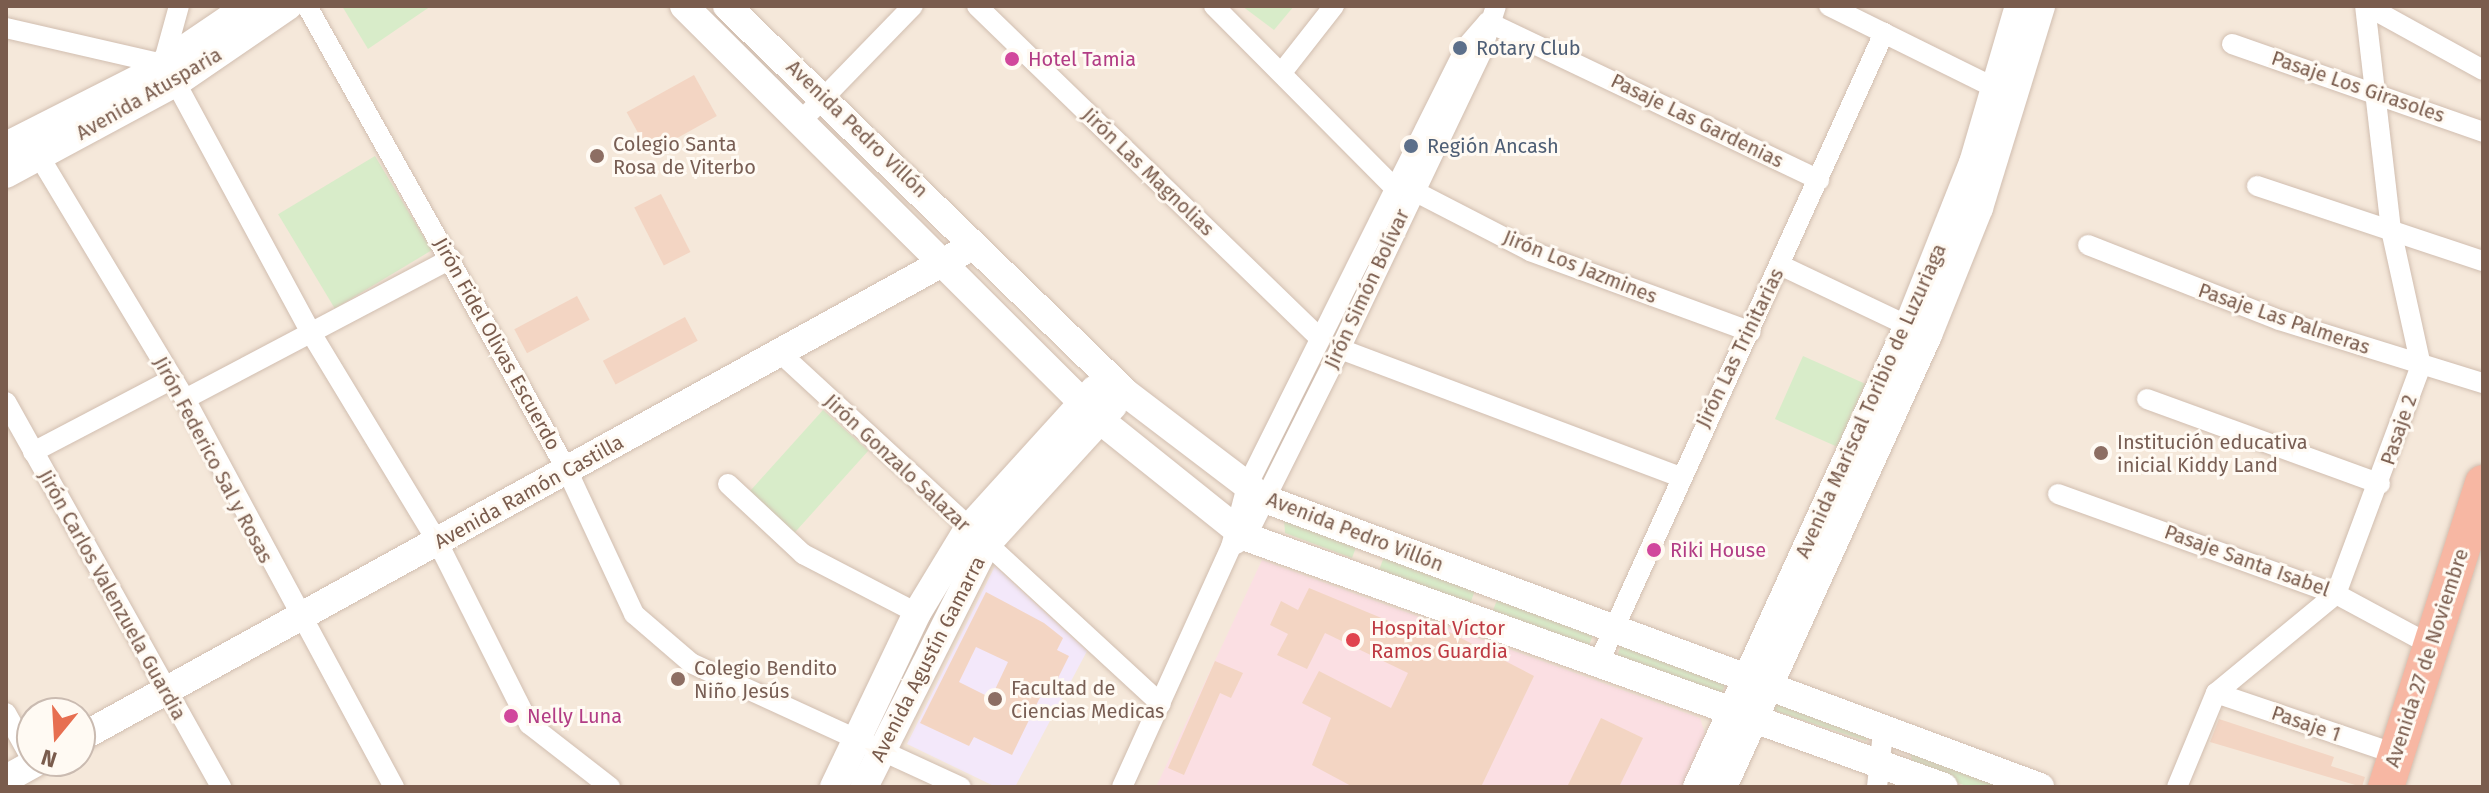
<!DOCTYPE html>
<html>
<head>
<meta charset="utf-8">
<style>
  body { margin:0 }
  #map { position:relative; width:2489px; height:793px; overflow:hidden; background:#fdf6ec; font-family:"Fira Sans",sans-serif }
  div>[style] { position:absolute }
  .residential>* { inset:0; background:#f5e8da }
  .education>* { inset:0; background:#f3e8fa }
  .medical>* { inset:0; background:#fbdfe3 }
  .green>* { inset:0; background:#d8ecc9; transform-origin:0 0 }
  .building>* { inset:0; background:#f3d5c3; transform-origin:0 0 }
  .roads { filter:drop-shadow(0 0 2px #d1beb0) drop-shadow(0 0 2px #d1beb0) }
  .street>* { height:20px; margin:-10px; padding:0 10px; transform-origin:10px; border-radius:10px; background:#fff }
  .secondary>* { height:28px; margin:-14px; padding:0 14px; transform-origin:14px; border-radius:14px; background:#fff }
  .highway>* { height:36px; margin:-18px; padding:0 18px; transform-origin:18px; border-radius:18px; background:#f7b7a3 }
  .dots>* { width:22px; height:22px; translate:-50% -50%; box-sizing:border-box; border:4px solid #fffaf3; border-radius:50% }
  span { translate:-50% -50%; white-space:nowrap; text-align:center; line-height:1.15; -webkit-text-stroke:6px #fffaf3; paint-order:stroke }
  .service-label { font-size:20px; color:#4e5e75 }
  .left { translate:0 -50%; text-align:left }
  .hotel-label { font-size:20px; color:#b23c85 }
  .street-label { font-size:20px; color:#7a5c4d }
  .education-label { font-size:20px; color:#785e54 }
  .health-label { font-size:20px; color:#be3a42 }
  .frame { position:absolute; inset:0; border:8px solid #7a5c4d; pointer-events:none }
  .north { position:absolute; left:16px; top:697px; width:80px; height:80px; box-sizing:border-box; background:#fffaf3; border:2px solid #cabbb1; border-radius:50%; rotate:198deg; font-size:22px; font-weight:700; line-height:32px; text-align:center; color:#7a5c4d }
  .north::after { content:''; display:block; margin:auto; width:28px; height:36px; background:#e76f51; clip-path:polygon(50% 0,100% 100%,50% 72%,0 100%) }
</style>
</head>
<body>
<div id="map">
  <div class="residential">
    <i style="clip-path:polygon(evenodd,6px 6px,2483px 6px,2483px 787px,6px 787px,6px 6px,32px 713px,80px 713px,80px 761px,32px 761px,32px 713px)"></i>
  </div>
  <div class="education">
    <i style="clip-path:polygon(995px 566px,1087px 651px,1015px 787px,996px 787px,907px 744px)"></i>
  </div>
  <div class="medical">
    <i style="clip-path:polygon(1262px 560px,1700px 718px,1706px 737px,1682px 787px,1156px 787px)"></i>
  </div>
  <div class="green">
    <i style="clip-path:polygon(342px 6px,431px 6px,368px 49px)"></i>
    <i style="clip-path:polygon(1242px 6px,1294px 6px,1274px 30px)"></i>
    <i style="left:375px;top:156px;width:110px;height:113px;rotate:59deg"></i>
    <i style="left:1803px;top:356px;width:68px;height:69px;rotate:24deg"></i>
    <i style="left:823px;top:410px;width:61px;height:116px;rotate:42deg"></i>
    <i style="clip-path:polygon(1284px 518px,1358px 542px,1352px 558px,1285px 533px)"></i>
    <i style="left:1385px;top:554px;width:97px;height:19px;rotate:20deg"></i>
    <i style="left:1500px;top:593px;width:102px;height:19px;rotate:22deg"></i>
    <i style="left:1622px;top:643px;width:111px;height:16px;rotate:20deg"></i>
    <i style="clip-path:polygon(1781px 699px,1869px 735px,1866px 741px,1773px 710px)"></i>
    <i style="clip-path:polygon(1909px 749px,2020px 787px,1969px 787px,1914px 767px)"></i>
  </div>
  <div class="building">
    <i style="left:694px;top:75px;width:47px;height:77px;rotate:61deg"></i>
    <i style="left:661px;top:194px;width:65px;height:30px;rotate:63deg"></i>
    <i style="left:577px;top:296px;width:27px;height:71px;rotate:62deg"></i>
    <i style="left:685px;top:317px;width:27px;height:93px;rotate:62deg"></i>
    <i style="clip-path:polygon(1309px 588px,1425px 636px,1432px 623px,1534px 676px,1481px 787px,1353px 787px,1312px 765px,1331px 718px,1302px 703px,1319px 671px,1391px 708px,1408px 673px,1325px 633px,1307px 669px,1277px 655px,1288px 634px,1270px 625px,1281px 601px,1298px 610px)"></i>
    <i style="clip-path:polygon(evenodd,986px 592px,1044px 623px,1063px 638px,1057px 650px,1069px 656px,1055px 684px,1048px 681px,1012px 755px,974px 737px,969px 746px,920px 723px,986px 592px,976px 647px,1008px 662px,991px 698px,959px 682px,976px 647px)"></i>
    <i style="clip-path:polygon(1215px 661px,1243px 673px,1231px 698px,1220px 693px,1184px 775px,1168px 768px)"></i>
    <i style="clip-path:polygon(1601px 718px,1643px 738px,1619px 787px,1567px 787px)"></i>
    <i style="clip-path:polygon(2219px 719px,2334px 757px,2331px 766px,2365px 777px,2362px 787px,2210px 742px)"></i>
  </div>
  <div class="roads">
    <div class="street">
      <i style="left:307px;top:6px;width:532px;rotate:60.74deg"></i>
      <i style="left:567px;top:470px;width:159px;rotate:65deg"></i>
      <i style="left:634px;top:614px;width:75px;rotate:40.7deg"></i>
      <i style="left:691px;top:663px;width:297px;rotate:24.7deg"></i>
      <i style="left:977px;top:6px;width:477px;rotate:44.1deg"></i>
      <i style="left:1214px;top:6px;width:255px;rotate:45.2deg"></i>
      <i style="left:1829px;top:6px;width:187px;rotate:26.3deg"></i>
      <i style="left:2367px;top:6px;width:132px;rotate:28.9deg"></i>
      <i style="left:1488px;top:22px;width:367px;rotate:25.5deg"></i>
      <i style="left:6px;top:28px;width:161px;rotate:12.9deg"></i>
      <i style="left:2232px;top:44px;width:266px;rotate:19.3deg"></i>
      <i style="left:163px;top:64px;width:60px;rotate:-74.6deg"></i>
      <i style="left:1283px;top:71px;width:83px;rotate:-51.9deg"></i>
      <i style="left:171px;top:74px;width:294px;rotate:61.6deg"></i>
      <i style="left:311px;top:333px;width:245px;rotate:58.8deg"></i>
      <i style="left:438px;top:543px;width:203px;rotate:63.3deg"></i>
      <i style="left:529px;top:724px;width:103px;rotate:37.9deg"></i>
      <i style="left:802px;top:120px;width:159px;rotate:-45.8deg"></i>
      <i style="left:33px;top:146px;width:295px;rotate:59deg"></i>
      <i style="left:185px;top:399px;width:441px;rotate:61.7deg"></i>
      <i style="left:2257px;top:186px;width:238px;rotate:18.4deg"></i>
      <i style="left:1414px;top:191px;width:131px;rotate:27.3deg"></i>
      <i style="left:1530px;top:251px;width:235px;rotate:20.1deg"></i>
      <i style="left:2088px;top:245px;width:205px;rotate:21.4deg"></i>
      <i style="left:2279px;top:320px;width:214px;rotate:17.2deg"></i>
      <i style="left:1780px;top:265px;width:152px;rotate:25.4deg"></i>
      <i style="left:1340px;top:349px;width:361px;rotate:20.6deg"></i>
      <i style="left:777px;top:350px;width:522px;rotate:42.67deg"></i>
      <i style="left:185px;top:399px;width:301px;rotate:-27.8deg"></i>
      <i style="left:2147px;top:399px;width:248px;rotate:20deg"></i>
      <i style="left:6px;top:402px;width:441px;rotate:60.8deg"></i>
      <i style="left:33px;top:452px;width:156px;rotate:-27.6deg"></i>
      <i style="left:728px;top:484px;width:103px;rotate:43deg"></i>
      <i style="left:803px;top:554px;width:128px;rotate:27.4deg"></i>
      <i style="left:2058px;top:494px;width:295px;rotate:19.8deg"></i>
      <i style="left:2336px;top:594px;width:106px;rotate:28.3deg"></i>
      <i style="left:1236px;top:544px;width:12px;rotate:-35deg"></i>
      <i style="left:1246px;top:537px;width:210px;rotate:-63.4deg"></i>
      <i style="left:1340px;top:349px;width:328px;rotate:-64.5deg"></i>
      <i style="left:1481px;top:53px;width:49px;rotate:-72.3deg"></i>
      <i style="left:1598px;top:664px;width:693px;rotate:-65.62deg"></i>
      <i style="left:2216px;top:693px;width:190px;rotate:18.7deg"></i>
      <i style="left:6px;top:713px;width:54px;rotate:61deg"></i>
      <i style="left:1122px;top:787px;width:264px;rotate:-65.6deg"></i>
      <i style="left:1231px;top:547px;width:63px;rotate:-75.3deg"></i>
      <i style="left:1247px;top:486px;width:491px;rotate:-63.5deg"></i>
      <i style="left:1466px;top:47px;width:33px;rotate:-49deg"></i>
      <i style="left:1877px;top:787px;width:54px;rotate:-83.7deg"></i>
      <i style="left:2177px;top:787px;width:102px;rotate:-67.5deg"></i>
      <i style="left:2216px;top:693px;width:156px;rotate:-39.5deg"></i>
      <i style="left:2336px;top:594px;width:243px;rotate:-69.6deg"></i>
      <i style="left:2421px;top:366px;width:139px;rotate:-102.4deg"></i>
      <i style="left:2391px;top:230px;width:226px;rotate:-96.6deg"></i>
    </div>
    <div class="secondary">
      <i style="left:684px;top:6px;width:587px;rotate:44.86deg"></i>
      <i style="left:1100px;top:420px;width:187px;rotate:38.7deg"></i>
      <i style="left:1246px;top:537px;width:741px;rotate:19.71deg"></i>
      <i style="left:727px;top:6px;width:556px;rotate:44.13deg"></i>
      <i style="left:1126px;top:393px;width:175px;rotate:37.3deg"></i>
      <i style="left:1265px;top:499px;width:827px;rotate:20.39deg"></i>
      <i style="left:6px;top:146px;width:157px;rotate:-26.9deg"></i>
      <i style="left:146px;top:75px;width:123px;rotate:-34.1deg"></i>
      <i style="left:6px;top:174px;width:194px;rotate:-28.3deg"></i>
      <i style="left:177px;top:82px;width:135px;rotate:-34.4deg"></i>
      <i style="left:80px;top:738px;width:1007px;rotate:-28.86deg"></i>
      <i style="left:6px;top:779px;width:38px;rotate:-29deg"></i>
      <i style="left:834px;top:787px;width:193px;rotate:-64.5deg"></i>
      <i style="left:917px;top:613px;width:98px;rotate:-58.7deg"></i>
      <i style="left:968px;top:529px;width:188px;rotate:-47.8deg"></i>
      <i style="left:864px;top:787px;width:270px;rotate:-63.3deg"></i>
      <i style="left:985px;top:546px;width:190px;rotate:-47.6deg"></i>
      <i style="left:1697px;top:787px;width:507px;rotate:-65.41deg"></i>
      <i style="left:1908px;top:326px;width:175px;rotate:-68.3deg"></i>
      <i style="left:1973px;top:163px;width:164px;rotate:-73.7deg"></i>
      <i style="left:1723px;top:787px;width:496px;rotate:-65.6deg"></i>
      <i style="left:1928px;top:335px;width:137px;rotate:-68.1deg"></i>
      <i style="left:1979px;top:208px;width:211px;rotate:-72.9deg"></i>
    </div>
    <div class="highway">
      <i style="left:2386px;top:787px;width:319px;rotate:-72.3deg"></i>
    </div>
  </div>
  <div class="dots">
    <i style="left:1460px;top:48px;background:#5c6f8a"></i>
    <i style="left:1012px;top:59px;background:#d1479c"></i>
    <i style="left:1411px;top:146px;background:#5c6f8a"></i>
    <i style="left:597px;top:156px;background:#8d6e63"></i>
    <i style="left:2101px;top:453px;background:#8d6e63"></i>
    <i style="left:1654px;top:550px;background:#d1479c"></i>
    <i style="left:1353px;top:640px;background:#e0444e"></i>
    <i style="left:678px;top:679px;background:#8d6e63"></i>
    <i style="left:995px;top:699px;background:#8d6e63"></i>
    <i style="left:511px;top:716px;background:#d1479c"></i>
  </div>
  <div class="service-label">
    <span class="left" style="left:1476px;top:48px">Rotary Club</span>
    <span class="left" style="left:1427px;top:146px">Región Ancash</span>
  </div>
  <div class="hotel-label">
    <span class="left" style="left:1028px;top:59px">Hotel Tamia</span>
    <span class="left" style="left:1670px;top:550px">Riki House</span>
    <span class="left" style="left:527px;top:716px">Nelly Luna</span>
  </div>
  <div class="street-label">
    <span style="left:2358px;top:87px;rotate:19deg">Pasaje Los Girasoles</span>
    <span style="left:149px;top:94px;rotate:-30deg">Avenida Atusparia</span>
    <span style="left:1697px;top:121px;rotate:26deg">Pasaje Las Gardenias</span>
    <span style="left:857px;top:129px;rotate:44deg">Avenida Pedro Villón</span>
    <span style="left:1148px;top:172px;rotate:44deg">Jirón Las Magnolias</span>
    <span style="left:1580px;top:267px;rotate:22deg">Jirón Los Jazmines</span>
    <span style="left:1367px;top:289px;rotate:-65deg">Jirón Simón Bolívar</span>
    <span style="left:2284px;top:319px;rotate:19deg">Pasaje Las Palmeras</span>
    <span style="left:497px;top:344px;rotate:61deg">Jirón Fidel Olivas Escuerdo</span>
    <span style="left:1740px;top:348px;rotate:-64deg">Jirón Las Trinitarias</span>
    <span style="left:1871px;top:401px;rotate:-66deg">Avenida Mariscal Toribio de Luzuriaga</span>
    <span style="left:2399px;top:430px;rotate:-71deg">Pasaje 2</span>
    <span style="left:213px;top:460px;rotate:62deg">Jirón Federico Sal y Rosas</span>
    <span style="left:897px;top:463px;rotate:43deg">Jirón Gonzalo Salazar</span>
    <span style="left:529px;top:492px;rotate:-29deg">Avenida Ramón Castilla</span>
    <span style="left:1355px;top:532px;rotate:21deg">Avenida Pedro Villón</span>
    <span style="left:2247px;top:561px;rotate:20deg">Pasaje Santa Isabel</span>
    <span style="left:112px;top:595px;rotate:61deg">Jirón Carlos Valenzuela Guardia</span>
    <span style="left:2427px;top:658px;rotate:-72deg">Avenida 27 de Noviembre</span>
    <span style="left:928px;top:659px;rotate:-63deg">Avenida Agustín Gamarra</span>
    <span style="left:2306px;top:724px;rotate:19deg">Pasaje 1</span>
  </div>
  <div class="education-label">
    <span class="left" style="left:613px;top:156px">Colegio Santa<br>Rosa de Viterbo</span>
    <span class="left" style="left:2117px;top:454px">Institución educativa<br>inicial Kiddy Land</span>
    <span class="left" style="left:694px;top:680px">Colegio Bendito<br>Niño Jesús</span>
    <span class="left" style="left:1011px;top:700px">Facultad de<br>Ciencias Medicas</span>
  </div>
  <div class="health-label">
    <span class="left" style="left:1371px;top:640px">Hospital Víctor<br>Ramos Guardia</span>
  </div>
  <div class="frame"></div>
  <div class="north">N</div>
</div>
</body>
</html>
